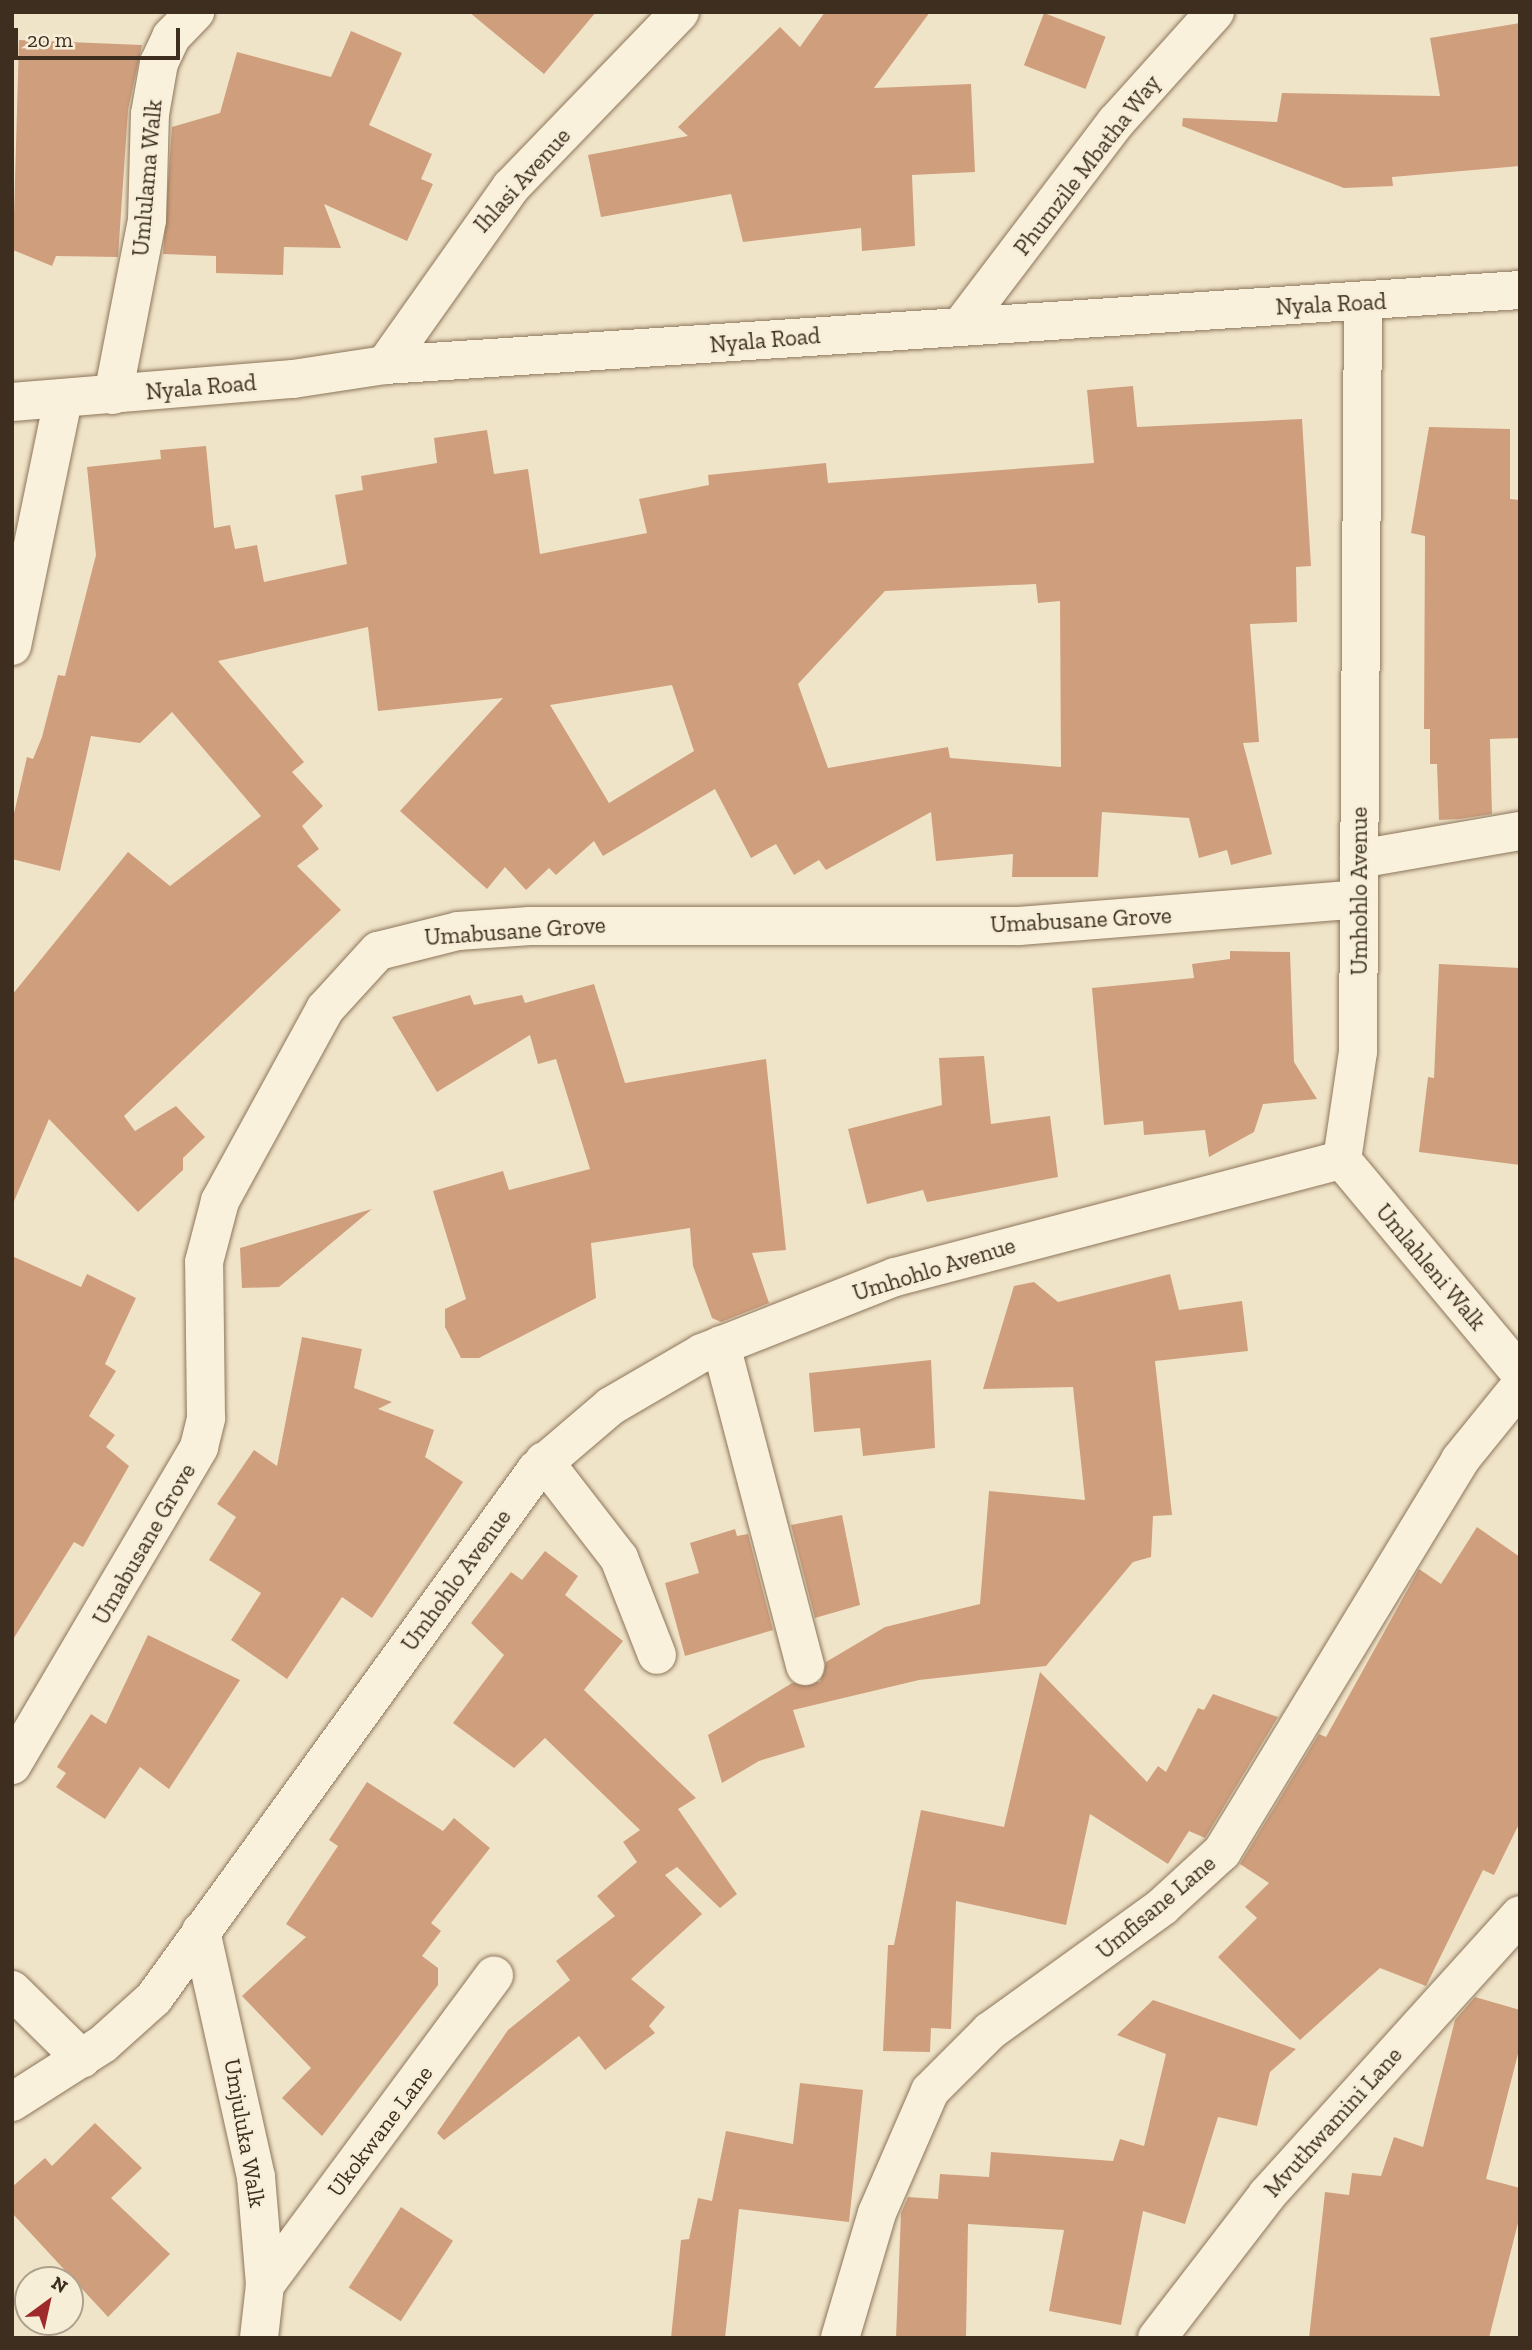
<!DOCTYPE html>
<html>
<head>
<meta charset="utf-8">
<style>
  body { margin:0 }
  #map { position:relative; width:1532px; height:2350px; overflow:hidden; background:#f0e4c8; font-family:"Zilla Slab",serif }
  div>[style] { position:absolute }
  .building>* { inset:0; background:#cf9f7d; transform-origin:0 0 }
  .roads { filter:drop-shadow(0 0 2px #8d765c) drop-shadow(0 0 2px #8d765c) }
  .minor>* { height:38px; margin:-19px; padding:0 19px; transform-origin:19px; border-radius:19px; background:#faf1dc }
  span { translate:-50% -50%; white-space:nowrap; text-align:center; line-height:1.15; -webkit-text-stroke:5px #f7eed8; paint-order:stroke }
  .street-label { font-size:23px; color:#3d2e20 }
  .frame { position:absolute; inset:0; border:14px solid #3d2e20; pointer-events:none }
  .north { position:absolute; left:14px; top:2266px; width:70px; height:70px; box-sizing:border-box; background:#f7eed8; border:2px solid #ada18e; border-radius:50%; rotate:33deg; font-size:19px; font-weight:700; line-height:28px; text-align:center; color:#3d2e20 }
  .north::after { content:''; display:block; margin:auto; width:24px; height:32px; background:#9e2a2b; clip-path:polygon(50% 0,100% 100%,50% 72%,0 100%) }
  .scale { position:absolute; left:14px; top:28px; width:166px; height:32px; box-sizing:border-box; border:4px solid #3d2e20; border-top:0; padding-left:9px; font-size:21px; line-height:24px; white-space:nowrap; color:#3d2e20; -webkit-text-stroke:5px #f7eed8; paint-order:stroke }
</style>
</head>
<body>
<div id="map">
  <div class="building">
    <i style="clip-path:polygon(469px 12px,596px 12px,544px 74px)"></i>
    <i style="clip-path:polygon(825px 12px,930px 12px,874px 88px,971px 84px,975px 172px,912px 175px,915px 246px,862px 251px,861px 228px,743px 242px,731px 194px,601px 217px,588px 155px,688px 136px,678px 127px,780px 27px,800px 47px)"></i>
    <i style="left:1044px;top:13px;width:66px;height:56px;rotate:21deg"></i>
    <i style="clip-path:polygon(1520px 23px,1520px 166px,1392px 177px,1393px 186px,1344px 188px,1182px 126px,1183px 118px,1277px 122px,1282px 93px,1440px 96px,1430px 38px)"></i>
    <i style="clip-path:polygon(351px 31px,402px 53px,369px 125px,432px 154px,421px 179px,433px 184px,407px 241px,324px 204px,341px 248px,284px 247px,283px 275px,216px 273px,216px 256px,163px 254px,172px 127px,220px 113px,237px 52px,331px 77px)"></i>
    <i style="clip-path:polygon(19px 40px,142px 45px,128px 110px,118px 257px,56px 256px,52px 266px,13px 250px)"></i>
    <i style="clip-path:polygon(evenodd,1133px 386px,1137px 427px,1302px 419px,1311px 566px,1296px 567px,1297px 622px,1250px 624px,1259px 742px,1243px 743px,1272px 854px,1231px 865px,1227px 850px,1199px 858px,1189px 818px,1102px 812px,1098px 877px,1012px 877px,1013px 854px,936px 861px,931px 812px,826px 870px,819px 860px,794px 875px,776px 844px,751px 858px,715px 789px,603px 856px,594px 841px,556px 875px,549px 868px,526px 890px,505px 867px,487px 889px,400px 811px,503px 698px,378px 711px,368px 627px,218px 661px,304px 762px,292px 772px,323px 806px,302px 826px,319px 849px,297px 866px,341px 910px,124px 1116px,135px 1131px,176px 1106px,205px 1137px,183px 1158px,183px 1170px,138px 1212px,49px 1119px,12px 1206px,12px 995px,128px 852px,170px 886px,261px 816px,172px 712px,140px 743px,91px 736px,60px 871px,12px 859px,12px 822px,27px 757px,33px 759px,42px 737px,58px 675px,65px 676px,96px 555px,87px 467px,161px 459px,160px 450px,206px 446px,214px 528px,230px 525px,235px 549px,257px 545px,264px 582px,347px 564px,335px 495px,363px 490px,361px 476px,437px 463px,434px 438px,487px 430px,494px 474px,528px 469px,540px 554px,647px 533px,639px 499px,709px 485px,708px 475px,826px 463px,828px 483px,1094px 463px,1087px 390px,1133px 386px,1036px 584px,1038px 603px,1060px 601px,1061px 767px,950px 758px,948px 747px,828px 768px,798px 684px,885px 591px,1036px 584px,1133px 386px,672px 685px,694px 751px,609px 803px,550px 705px,672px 685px)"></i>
    <i style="clip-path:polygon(1429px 427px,1510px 429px,1510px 499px,1520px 500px,1520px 738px,1490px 739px,1492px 814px,1459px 819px,1439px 820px,1437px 764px,1430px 764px,1430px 729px,1424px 729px,1425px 536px,1411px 533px)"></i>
    <i style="clip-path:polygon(1230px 951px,1290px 952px,1294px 1062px,1317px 1099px,1263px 1104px,1254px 1132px,1209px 1157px,1205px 1130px,1144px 1135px,1143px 1121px,1104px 1125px,1092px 988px,1194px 978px,1192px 964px,1230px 959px)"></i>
    <i style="clip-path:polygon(1439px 964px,1520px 968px,1520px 1165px,1419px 1152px,1428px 1077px,1434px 1078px)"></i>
    <i style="clip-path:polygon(594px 984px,625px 1083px,766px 1059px,786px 1250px,752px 1253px,769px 1303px,721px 1322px,712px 1318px,693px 1266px,690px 1228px,591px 1243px,596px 1298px,479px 1358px,461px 1358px,445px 1327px,445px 1309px,466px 1299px,433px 1191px,503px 1171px,509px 1190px,590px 1169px,556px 1059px,538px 1064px,530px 1035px,437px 1092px,392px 1017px,470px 995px,474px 1005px,522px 995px,525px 1003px)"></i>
    <i style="clip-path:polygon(984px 1056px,991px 1124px,1050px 1116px,1058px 1177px,927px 1202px,923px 1190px,867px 1204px,848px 1129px,942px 1105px,939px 1058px)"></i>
    <i style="clip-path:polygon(372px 1209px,279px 1287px,242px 1288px,240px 1248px)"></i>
    <i style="clip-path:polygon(12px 1256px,81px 1287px,87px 1274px,136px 1298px,105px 1364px,116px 1371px,89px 1416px,115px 1435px,106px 1447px,129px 1466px,83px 1547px,74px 1542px,12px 1641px)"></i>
    <i style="clip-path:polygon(1170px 1274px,1179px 1310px,1242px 1301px,1248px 1351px,1155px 1361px,1172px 1515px,1153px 1516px,1151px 1557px,1133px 1562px,1046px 1666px,919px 1680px,793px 1710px,805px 1747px,759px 1761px,722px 1783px,708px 1735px,792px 1683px,820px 1682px,826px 1662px,885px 1627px,980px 1604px,989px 1491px,1085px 1500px,1073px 1387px,983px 1389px,1014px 1286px,1034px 1282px,1058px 1302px)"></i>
    <i style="clip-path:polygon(302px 1337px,362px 1349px,354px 1388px,392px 1402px,378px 1409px,434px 1430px,425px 1457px,463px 1482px,372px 1618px,342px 1597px,287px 1679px,231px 1640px,261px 1593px,209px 1560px,236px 1517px,217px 1504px,254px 1450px,277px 1466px)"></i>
    <i style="clip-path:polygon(931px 1360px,935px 1448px,863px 1456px,860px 1428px,814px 1432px,809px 1373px)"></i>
    <i style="clip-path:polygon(842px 1515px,860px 1605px,815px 1618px,791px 1525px)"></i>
    <i style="clip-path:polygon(1477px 1527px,1520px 1557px,1520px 1822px,1494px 1875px,1483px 1870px,1426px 1986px,1380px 1968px,1300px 2040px,1218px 1957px,1257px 1918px,1245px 1907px,1269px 1883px,1240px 1864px,1319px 1734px,1326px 1737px,1419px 1569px,1441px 1584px)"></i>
    <i style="clip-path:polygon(735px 1529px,737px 1536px,748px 1534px,773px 1630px,685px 1656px,665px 1583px,699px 1573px,690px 1543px)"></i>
    <i style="clip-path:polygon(545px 1551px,578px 1576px,565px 1595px,623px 1641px,584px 1690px,696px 1798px,678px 1809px,737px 1894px,720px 1908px,677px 1867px,665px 1875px,702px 1914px,631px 1979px,665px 2007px,649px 2026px,655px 2033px,605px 2070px,579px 2036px,444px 2140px,437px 2133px,508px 2030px,570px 1980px,556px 1961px,615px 1916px,597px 1896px,637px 1862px,623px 1842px,640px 1830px,545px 1738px,514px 1768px,453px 1723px,504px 1655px,471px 1623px,511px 1572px,522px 1580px)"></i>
    <i style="clip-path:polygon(148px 1635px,240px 1680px,169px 1789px,140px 1767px,105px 1819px,56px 1787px,66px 1773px,57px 1767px,91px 1714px,106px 1724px)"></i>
    <i style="clip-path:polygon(1040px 1672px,1147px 1782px,1158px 1766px,1166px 1772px,1198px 1708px,1204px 1710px,1213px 1694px,1278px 1717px,1205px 1838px,1189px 1831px,1168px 1864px,1090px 1814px,1066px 1925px,956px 1901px,951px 2029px,931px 2028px,930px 2052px,883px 2051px,888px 1945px,894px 1945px,921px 1810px,1004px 1827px)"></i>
    <i style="clip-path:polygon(367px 1782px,443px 1831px,454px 1818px,490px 1848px,431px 1923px,441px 1931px,422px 1956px,438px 1968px,438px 1985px,322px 2136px,282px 2098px,311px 2068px,242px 1996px,306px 1937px,286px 1924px,338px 1846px,329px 1840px)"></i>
    <i style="clip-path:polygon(1475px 1997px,1520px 2010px,1520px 2046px,1486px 2179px,1520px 2188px,1520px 2215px,1489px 2338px,1309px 2338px,1325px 2192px,1349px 2195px,1352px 2173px,1381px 2176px,1394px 2137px,1423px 2147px,1455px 2020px)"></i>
    <i style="clip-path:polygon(1153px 2000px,1296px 2049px,1270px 2072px,1257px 2126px,1218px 2117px,1185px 2224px,1143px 2211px,1121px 2325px,1049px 2311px,1064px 2230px,968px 2224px,966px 2338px,896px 2338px,901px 2213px,908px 2197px,938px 2199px,940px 2174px,989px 2177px,991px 2152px,1113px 2161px,1120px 2139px,1144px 2146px,1166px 2054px,1117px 2035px)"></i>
    <i style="clip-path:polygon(800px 2083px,863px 2090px,849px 2222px,739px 2209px,725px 2338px,671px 2338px,681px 2240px,689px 2239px,698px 2198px,712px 2201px,726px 2131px,793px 2144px)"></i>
    <i style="clip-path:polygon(95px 2123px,142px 2168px,111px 2198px,170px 2254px,108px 2317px,12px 2213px,12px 2187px,45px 2158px,52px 2166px)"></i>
    <i style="left:401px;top:2207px;width:62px;height:96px;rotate:33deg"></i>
  </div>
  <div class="roads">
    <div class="minor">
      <i style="left:964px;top:322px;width:251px;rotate:-52.8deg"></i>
      <i style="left:1116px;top:122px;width:148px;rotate:-48deg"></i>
      <i style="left:385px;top:365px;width:218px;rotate:-54.7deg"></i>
      <i style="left:511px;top:187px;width:243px;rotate:-46deg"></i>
      <i style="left:113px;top:395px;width:178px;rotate:-79deg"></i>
      <i style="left:147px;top:220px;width:106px;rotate:-88.4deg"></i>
      <i style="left:150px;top:114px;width:52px;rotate:-80deg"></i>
      <i style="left:159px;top:63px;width:29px;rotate:-65deg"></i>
      <i style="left:171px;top:37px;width:35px;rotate:-46deg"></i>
      <i style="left:12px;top:402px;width:282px;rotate:-4.7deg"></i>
      <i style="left:293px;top:379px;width:93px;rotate:-8.7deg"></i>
      <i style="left:385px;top:365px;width:1137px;rotate:-3.78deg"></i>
      <i style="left:12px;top:646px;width:251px;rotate:-78.3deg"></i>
      <i style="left:1359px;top:859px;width:163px;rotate:-9.9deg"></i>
      <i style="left:1342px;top:1160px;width:109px;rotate:-81.6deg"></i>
      <i style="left:1358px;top:1052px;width:748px;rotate:-89.62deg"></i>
      <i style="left:1342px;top:1160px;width:278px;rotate:50.1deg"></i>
      <i style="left:721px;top:1345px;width:332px;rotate:75.3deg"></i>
      <i style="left:544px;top:1461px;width:123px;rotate:52.3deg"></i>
      <i style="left:619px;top:1558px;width:104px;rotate:68.6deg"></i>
      <i style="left:12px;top:1765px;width:369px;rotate:-59.5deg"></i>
      <i style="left:199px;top:1447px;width:30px;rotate:-76deg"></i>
      <i style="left:206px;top:1418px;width:156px;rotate:-90.7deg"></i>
      <i style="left:204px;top:1262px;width:63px;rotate:-75.3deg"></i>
      <i style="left:220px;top:1201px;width:219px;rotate:-61.3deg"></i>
      <i style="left:325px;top:1009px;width:79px;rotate:-47.6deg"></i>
      <i style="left:378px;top:951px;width:82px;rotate:-14deg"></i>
      <i style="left:458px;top:931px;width:72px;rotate:-4deg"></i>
      <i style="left:530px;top:926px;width:489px"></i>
      <i style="left:1019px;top:926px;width:341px;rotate:-4.5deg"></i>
      <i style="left:201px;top:1931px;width:252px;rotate:77.4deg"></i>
      <i style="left:256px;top:2177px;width:108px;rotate:85.2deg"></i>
      <i style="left:265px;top:2285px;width:53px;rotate:96.5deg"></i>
      <i style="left:12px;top:1990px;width:98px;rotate:44.6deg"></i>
      <i style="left:12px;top:2102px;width:108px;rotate:-32.5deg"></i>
      <i style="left:103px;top:2044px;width:69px;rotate:-42deg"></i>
      <i style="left:154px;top:1998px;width:652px;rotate:-54.11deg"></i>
      <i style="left:536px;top:1470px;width:99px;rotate:-40.5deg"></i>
      <i style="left:611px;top:1406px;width:105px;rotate:-30.2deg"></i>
      <i style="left:702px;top:1353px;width:207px;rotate:-21.5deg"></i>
      <i style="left:895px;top:1277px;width:462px;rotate:-14.7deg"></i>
      <i style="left:265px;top:2285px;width:385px;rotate:-53.5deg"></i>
      <i style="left:840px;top:2338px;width:130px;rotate:-73.5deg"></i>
      <i style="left:877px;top:2213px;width:133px;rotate:-66.5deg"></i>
      <i style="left:930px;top:2091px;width:85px;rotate:-45deg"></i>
      <i style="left:990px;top:2031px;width:213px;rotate:-35.8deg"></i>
      <i style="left:1163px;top:1906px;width:80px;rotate:-42.5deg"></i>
      <i style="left:1222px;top:1852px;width:459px;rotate:-58.7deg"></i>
      <i style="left:1460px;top:1460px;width:95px;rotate:-51deg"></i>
      <i style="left:1157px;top:2338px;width:180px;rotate:-52.4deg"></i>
      <i style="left:1267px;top:2195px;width:377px;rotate:-47.9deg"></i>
    </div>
  </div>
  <div class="street-label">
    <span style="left:1087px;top:165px;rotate:-52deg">Phumzile Mbatha Way</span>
    <span style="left:147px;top:178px;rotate:-85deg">Umlulama Walk</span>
    <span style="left:522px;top:180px;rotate:-48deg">Ihlasi Avenue</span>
    <span style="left:1331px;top:304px;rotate:-3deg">Nyala Road</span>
    <span style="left:765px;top:340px;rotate:-5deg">Nyala Road</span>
    <span style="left:201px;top:387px;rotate:-5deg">Nyala Road</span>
    <span style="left:1359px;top:891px;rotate:-90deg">Umhohlo Avenue</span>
    <span style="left:1081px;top:920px;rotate:-3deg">Umabusane Grove</span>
    <span style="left:515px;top:931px;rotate:-4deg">Umabusane Grove</span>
    <span style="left:1431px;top:1267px;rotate:50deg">Umlahleni Walk</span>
    <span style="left:934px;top:1269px;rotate:-17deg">Umhohlo Avenue</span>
    <span style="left:144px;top:1544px;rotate:-60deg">Umabusane Grove</span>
    <span style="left:456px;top:1580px;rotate:-54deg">Umhohlo Avenue</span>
    <span style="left:1156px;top:1907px;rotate:-40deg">Umfisane Lane</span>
    <span style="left:1333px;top:2122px;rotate:-48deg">Mvuthwamini Lane</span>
    <span style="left:380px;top:2131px;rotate:-53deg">Ukokwane Lane</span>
    <span style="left:245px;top:2133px;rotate:80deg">Umjuluka Walk</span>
  </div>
  <div class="frame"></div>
  <div class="north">N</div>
  <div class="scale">20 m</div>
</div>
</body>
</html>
